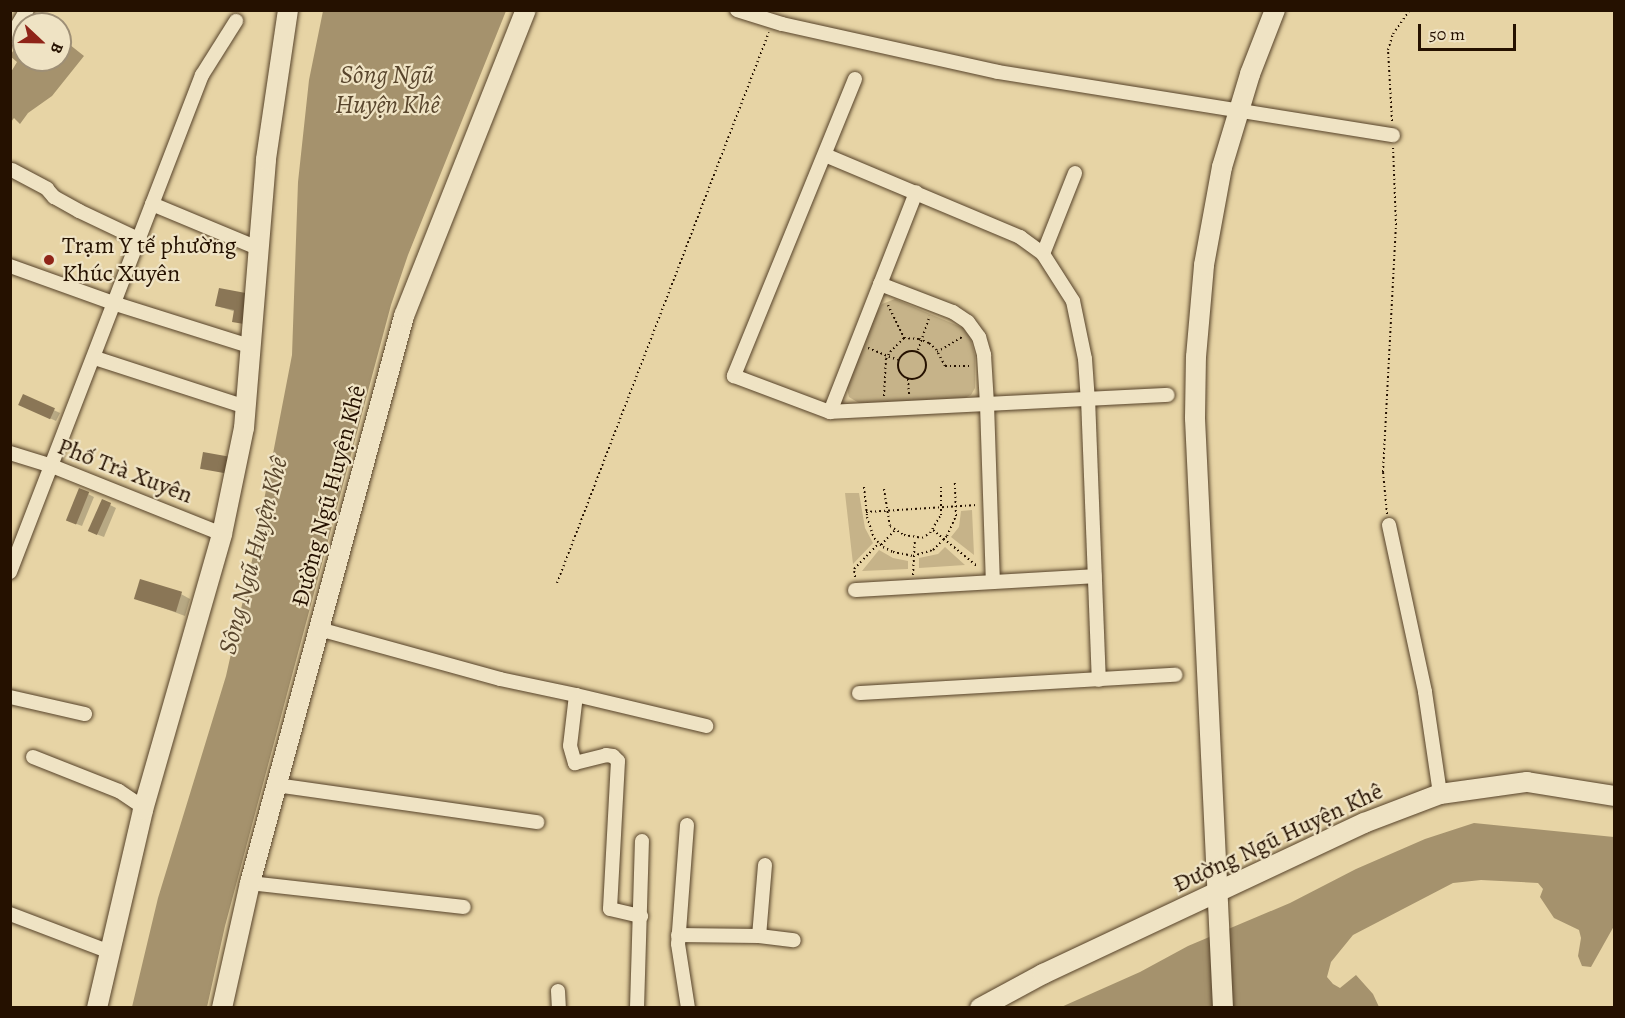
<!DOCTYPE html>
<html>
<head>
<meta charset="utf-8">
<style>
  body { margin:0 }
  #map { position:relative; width:1625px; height:1018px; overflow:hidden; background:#e7d4a5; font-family:Alegreya,serif }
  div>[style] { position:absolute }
  .green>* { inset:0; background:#c6b389 }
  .water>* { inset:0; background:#a5926d }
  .shadow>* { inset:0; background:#0003 }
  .building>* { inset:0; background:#8a7656; transform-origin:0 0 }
  .path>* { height:2px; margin-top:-1px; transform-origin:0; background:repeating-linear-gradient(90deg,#251100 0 1.5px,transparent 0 4.5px) }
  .path>.ring { margin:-1px; padding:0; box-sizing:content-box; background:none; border:2px solid #251100; border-radius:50% }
  .roads { filter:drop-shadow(0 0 2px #564229) drop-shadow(0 0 2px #564229) }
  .street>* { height:14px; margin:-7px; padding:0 7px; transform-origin:7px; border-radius:7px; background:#efe3c4 }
  .secondary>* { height:20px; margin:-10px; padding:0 10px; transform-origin:10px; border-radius:10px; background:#efe3c4 }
  .dots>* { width:16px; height:16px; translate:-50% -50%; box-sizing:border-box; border:3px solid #efe3c4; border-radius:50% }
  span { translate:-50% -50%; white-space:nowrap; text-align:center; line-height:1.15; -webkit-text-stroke:4.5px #efe3c4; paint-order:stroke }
  .poi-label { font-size:24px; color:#251100 }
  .left { translate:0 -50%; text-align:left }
  .street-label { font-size:24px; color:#251100 }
  .water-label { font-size:26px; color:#58452c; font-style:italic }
  .frame { position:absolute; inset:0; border:12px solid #251100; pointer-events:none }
  .north { position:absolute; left:12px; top:12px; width:60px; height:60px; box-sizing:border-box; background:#efe3c4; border:2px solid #9e8f76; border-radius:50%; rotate:112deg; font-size:16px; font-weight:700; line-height:24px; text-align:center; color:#251100 }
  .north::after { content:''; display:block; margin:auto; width:21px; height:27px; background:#8f2418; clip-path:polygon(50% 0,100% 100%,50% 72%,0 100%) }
  .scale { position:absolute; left:1418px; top:24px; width:98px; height:27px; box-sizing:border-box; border:3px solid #251100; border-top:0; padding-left:8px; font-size:18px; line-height:21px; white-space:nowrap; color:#251100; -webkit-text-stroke:4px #efe3c4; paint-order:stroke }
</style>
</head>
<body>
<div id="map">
  <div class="green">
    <i style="clip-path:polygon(895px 299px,963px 328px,970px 337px,975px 356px,975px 388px,971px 395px,958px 401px,859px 403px,849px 397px,846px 384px,871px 322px,882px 304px)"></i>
    <i style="clip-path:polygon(845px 493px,859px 493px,865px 528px,873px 543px,853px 564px)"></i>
    <i style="clip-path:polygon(972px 510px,974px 555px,951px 537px,959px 527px,961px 511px)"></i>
    <i style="clip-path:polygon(945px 547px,965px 565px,919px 568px,919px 558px,938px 554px)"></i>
    <i style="clip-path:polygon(879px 550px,893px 558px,908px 561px,908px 569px,862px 571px)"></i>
  </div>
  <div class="water">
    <i style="clip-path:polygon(323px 11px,506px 11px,408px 255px,391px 305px,225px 926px,207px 1007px,132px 1007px,158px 898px,226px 676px,255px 547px,292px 355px,298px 182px,309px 80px)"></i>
    <i style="clip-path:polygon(24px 33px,24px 60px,60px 60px,60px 37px,84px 56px,52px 96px,28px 113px,20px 124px,14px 118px,11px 122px,11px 72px,17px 62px,10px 56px)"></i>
    <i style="clip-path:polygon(1474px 823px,1614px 837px,1614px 926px,1591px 967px,1582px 966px,1578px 956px,1581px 938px,1579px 930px,1554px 918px,1540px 897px,1543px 889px,1538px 883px,1481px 880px,1453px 883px,1353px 935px,1331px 962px,1327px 977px,1333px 984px,1340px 988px,1356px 975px,1373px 994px,1379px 1007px,1059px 1008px,1140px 972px,1188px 946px,1290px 903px,1356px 869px,1425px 839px)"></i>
  </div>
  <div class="shadow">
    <i style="clip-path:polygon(250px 296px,250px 326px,234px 321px,236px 312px,217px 306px)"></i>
    <i style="clip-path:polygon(24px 396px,60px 413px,56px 421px,25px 407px)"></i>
    <i style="clip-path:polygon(88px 494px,94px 497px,82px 526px,74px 523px)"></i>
    <i style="clip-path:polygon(102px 501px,116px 508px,104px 537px,96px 534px)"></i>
    <i style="clip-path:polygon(181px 594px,190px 599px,185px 616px,136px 598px)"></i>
  </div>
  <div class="building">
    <i style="clip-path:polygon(219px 288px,251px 294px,244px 324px,232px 322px,234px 310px,215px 306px)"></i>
    <i style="left:23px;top:394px;width:35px;height:12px;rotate:24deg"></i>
    <i style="left:203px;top:452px;width:27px;height:17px;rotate:10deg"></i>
    <i style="left:79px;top:488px;width:11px;height:35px;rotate:22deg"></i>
    <i style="left:102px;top:499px;width:10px;height:35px;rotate:24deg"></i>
    <i style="left:140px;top:579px;width:44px;height:21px;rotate:17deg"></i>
  </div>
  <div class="path">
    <i style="left:1392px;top:121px;width:71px;rotate:-93.2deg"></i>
    <i style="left:1388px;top:50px;width:17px;rotate:-73deg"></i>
    <i style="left:1393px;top:34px;width:29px;rotate:-55deg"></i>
    <i style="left:888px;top:305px;width:37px;rotate:64deg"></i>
    <i style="left:868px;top:348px;width:32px;rotate:22deg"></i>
    <i style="left:918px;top:350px;width:36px;rotate:-71deg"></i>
    <i class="ring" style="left:898px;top:351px;width:26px;height:26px"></i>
    <i style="left:937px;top:352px;width:29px;rotate:-31deg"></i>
    <i style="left:908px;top:379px;width:15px;rotate:86deg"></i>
    <i style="left:884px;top:396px;width:37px;rotate:-87deg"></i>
    <i style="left:886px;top:359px;width:8px;rotate:-60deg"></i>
    <i style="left:890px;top:352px;width:20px;rotate:-45deg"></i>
    <i style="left:904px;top:338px;width:15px;rotate:4deg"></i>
    <i style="left:919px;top:339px;width:11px;rotate:22deg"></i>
    <i style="left:929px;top:343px;width:9px;rotate:41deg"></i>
    <i style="left:936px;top:349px;width:19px;rotate:62deg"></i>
    <i style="left:945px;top:366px;width:24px"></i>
    <i style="left:864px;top:487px;width:30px;rotate:84deg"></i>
    <i style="left:867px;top:517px;width:22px;rotate:72deg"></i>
    <i style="left:874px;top:538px;width:13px;rotate:45deg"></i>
    <i style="left:883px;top:547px;width:11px;rotate:27deg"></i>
    <i style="left:893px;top:552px;width:20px;rotate:11deg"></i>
    <i style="left:913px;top:556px;width:21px;rotate:-17deg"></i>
    <i style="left:933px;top:550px;width:20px;rotate:-45deg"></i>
    <i style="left:947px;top:536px;width:22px;rotate:-66deg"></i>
    <i style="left:956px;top:516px;width:35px;rotate:-92deg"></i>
    <i style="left:884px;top:489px;width:37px;rotate:81deg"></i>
    <i style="left:890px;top:526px;width:17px;rotate:33deg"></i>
    <i style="left:904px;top:535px;width:18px;rotate:9deg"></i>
    <i style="left:922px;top:538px;width:9px;rotate:-32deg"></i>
    <i style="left:930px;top:533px;width:21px;rotate:-59deg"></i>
    <i style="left:941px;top:515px;width:28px;rotate:-90deg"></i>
    <i style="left:866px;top:512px;width:111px;rotate:-3.6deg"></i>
    <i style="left:1387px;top:514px;width:42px;rotate:-95.4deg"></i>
    <i style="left:1383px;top:472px;width:247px;rotate:-87deg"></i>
    <i style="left:1396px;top:225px;width:77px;rotate:-92.2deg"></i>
    <i style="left:933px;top:530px;width:57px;rotate:39.3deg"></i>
    <i style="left:881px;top:545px;width:21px;rotate:-47deg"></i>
    <i style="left:913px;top:575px;width:36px;rotate:-87deg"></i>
    <i style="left:855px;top:577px;width:8px;rotate:-97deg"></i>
    <i style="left:854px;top:569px;width:36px;rotate:-46deg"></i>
    <i style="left:557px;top:583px;width:590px;rotate:-68.96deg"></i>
  </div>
  <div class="roads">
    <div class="street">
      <i style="left:737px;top:10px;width:47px;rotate:17.3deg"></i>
      <i style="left:782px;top:24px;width:221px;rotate:12.5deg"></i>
      <i style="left:998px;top:72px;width:400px;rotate:9.1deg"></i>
      <i style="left:10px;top:38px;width:33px;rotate:-59deg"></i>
      <i style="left:855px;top:79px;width:321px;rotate:112.2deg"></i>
      <i style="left:734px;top:376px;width:103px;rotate:20.6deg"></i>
      <i style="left:830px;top:412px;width:338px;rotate:-2.9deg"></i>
      <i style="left:825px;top:155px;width:212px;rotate:22.8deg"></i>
      <i style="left:1020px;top:237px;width:29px;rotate:36deg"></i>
      <i style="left:1043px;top:254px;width:56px;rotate:57.4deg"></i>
      <i style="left:1073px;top:301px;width:59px;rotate:78.3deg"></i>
      <i style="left:1085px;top:359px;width:39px;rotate:86deg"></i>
      <i style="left:1088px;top:398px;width:282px;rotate:87.8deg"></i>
      <i style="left:12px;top:170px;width:40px;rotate:28deg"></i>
      <i style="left:47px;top:189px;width:11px;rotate:49deg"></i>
      <i style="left:54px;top:197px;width:29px;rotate:29deg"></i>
      <i style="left:79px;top:211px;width:68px;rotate:25.4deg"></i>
      <i style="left:152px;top:204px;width:117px;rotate:22.6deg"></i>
      <i style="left:1043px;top:254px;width:87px;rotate:-68.4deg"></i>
      <i style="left:10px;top:266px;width:113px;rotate:19.7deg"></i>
      <i style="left:116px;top:304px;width:143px;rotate:17.5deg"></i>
      <i style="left:880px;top:284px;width:78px;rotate:21deg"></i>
      <i style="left:953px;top:312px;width:18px;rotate:34deg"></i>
      <i style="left:968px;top:322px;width:19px;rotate:54deg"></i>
      <i style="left:979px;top:337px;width:19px;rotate:74deg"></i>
      <i style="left:984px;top:355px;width:49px;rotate:86.5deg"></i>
      <i style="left:987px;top:404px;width:178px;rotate:88.1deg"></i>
      <i style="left:95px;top:358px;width:159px;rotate:18deg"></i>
      <i style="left:830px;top:412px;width:236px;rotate:-68.6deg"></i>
      <i style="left:10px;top:453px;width:44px;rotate:17.2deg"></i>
      <i style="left:52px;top:466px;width:183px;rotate:21.8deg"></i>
      <i style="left:1389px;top:525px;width:171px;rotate:77.8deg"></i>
      <i style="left:1425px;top:692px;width:103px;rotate:81.6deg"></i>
      <i style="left:10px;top:572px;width:533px;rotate:-68.88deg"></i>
      <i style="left:202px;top:75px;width:64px;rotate:-57.8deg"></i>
      <i style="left:855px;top:590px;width:240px;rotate:-3.3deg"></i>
      <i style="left:319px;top:629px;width:188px;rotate:15.4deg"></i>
      <i style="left:500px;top:679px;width:78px;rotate:11.9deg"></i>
      <i style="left:576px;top:695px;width:51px;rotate:96.7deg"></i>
      <i style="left:570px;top:746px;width:18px;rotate:74deg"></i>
      <i style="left:575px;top:763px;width:32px;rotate:-14deg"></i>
      <i style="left:606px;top:755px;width:7px;rotate:8deg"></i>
      <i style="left:613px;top:756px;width:7px;rotate:45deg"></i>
      <i style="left:618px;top:761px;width:148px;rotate:93.1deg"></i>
      <i style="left:610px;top:909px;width:32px;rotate:13deg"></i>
      <i style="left:859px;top:693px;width:317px;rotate:-3.3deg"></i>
      <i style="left:576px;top:695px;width:134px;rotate:13.4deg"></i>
      <i style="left:10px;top:697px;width:77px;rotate:12.8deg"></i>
      <i style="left:33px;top:757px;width:92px;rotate:21.6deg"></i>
      <i style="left:119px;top:791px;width:30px;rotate:34deg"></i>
      <i style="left:276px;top:785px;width:264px;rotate:8.1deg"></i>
      <i style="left:687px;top:825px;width:119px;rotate:94.3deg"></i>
      <i style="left:678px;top:944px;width:65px;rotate:81.1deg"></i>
      <i style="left:765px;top:865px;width:71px;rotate:94.8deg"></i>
      <i style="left:759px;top:936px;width:35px;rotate:7deg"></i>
      <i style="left:250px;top:883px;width:215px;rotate:6.4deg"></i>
      <i style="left:10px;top:914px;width:107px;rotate:20.8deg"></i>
      <i style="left:678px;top:935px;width:81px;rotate:0.7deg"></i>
      <i style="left:558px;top:991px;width:17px;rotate:87deg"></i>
      <i style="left:637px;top:1008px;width:167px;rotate:-88.3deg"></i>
    </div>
    <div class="secondary">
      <i style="left:97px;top:1008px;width:203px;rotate:-76.9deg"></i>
      <i style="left:143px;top:810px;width:287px;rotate:-74deg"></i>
      <i style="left:222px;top:534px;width:108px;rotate:-78.3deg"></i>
      <i style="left:244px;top:428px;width:270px;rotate:-85.3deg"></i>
      <i style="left:266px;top:159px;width:151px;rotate:-81.6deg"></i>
      <i style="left:222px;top:1008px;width:128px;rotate:-77.4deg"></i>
      <i style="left:250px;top:883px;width:588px;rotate:-74.8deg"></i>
      <i style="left:404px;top:316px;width:329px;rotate:-68.3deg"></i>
      <i style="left:980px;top:1008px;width:72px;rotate:-28.4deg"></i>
      <i style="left:1043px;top:974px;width:355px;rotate:-25.2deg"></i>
      <i style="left:1364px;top:823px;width:81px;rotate:-20.9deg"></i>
      <i style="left:1440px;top:794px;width:88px;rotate:-7.9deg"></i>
      <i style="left:1527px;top:782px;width:88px;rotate:9.1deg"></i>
      <i style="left:1223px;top:1008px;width:591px;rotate:-92.72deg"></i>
      <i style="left:1195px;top:418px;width:61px;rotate:-89.1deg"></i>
      <i style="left:1196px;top:357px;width:92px;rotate:-85deg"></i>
      <i style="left:1204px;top:265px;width:100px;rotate:-79.6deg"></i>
      <i style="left:1222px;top:167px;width:97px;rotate:-73.2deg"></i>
      <i style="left:1250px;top:74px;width:69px;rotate:-68.7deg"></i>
    </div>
  </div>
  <div class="dots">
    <i style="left:49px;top:260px;background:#8f2418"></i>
  </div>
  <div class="poi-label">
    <span class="left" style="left:62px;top:260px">Trạm Y tế phường<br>Khúc Xuyên</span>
  </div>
  <div class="street-label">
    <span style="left:125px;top:471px;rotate:21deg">Phố Trà Xuyên</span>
    <span style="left:329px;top:496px;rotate:-75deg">Đường Ngũ Huyện Khê</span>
    <span style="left:1278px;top:838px;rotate:-25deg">Đường Ngũ Huyện Khê</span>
  </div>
  <div class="water-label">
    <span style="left:387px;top:90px">Sông Ngũ<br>Huyện Khê</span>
    <span style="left:253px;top:556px;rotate:-75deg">Sông Ngũ Huyện Khê</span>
  </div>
  <div class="frame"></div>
  <div class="north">B</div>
  <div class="scale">50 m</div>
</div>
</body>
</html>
